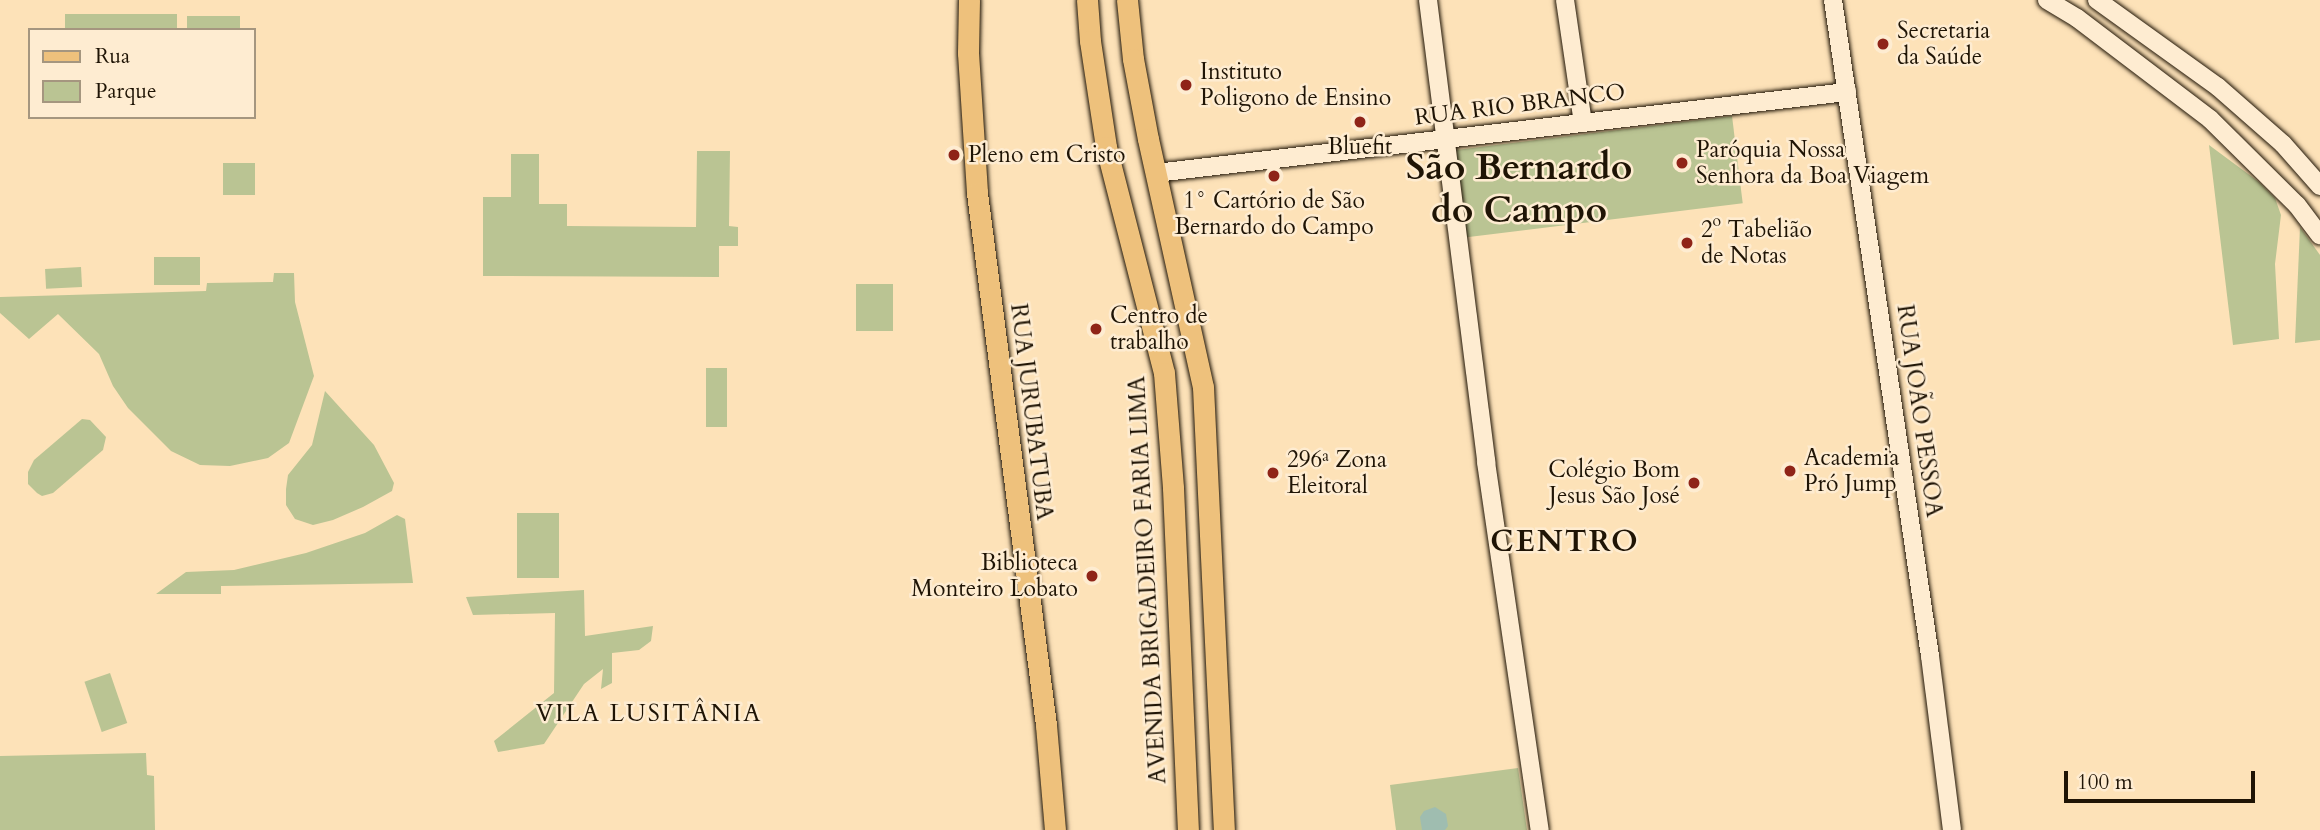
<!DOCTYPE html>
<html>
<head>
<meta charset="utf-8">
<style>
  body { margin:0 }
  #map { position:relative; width:2320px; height:830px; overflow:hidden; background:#fde2b8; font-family:Cardo,serif }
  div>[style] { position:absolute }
  .green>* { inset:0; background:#bac493; transform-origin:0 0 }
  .water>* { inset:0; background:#9fbdb0 }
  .roads { filter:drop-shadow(0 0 2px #1f1405) drop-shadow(0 0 2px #1f1405) }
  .secondary>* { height:18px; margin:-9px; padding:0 9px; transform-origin:9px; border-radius:9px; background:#feecd1 }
  .primary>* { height:21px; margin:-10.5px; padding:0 10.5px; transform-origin:10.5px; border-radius:10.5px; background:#eec17c }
  .dots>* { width:19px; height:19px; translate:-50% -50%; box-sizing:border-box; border:4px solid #feecd1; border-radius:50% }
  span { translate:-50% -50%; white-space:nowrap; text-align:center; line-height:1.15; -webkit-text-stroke:5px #feecd1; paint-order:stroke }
  .poi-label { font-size:23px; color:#1f1405 }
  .left { translate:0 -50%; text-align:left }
  .right { translate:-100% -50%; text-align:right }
  .street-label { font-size:23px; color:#1f1405 }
  .neighbourhood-label { font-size:24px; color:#1f1405; letter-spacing:2px }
  .district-label { font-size:30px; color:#1f1405; font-weight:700; letter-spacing:2px }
  .town-label { font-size:37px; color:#1f1405; font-weight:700 }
  .legend { position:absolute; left:28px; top:28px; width:228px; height:91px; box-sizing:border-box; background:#feecd1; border:2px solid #a5967f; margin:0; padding:9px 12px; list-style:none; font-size:21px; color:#1f1405 }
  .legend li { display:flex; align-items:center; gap:14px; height:35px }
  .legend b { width:35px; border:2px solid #a5967f }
  .scale { position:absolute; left:2064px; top:771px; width:191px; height:32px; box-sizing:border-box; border:4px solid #1f1405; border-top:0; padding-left:9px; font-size:21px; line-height:24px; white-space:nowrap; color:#1f1405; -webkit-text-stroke:5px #feecd1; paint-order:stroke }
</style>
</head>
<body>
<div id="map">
  <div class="green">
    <i style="left:177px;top:14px;width:16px;height:112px;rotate:90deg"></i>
    <i style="left:187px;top:16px;width:53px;height:14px"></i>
    <i style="left:1732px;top:116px;width:88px;height:278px;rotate:83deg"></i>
    <i style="clip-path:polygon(2209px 145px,2259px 182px,2275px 198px,2281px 215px,2275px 264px,2279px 339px,2233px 345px)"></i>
    <i style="clip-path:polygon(697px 151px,730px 151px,729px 226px,738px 227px,738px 246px,719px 246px,719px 277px,483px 276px,483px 197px,511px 197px,511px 154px,539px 154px,539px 204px,567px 204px,567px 226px,696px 227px)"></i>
    <i style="left:223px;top:163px;width:32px;height:32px"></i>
    <i style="clip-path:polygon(2300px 227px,2320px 255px,2320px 340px,2295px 343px)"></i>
    <i style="left:154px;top:257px;width:46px;height:28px"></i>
    <i style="left:81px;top:267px;width:20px;height:36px;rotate:87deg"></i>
    <i style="clip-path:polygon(274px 273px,294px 273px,295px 302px,314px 376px,289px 443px,268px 458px,230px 466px,200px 465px,171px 451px,128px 408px,113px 386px,99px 354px,58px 314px,29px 339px,0 313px,0 297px,206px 291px,207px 283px,273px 282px)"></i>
    <i style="left:856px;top:284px;width:37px;height:47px"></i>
    <i style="left:706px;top:368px;width:21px;height:59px"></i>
    <i style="clip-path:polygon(325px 391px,374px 445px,394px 483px,392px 491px,363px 507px,333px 520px,313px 525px,295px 519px,286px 505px,286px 489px,288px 475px,312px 445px)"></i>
    <i style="clip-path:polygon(82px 419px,90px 420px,106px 437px,103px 450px,53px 493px,42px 496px,37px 493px,28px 484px,28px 472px,34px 460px)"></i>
    <i style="left:517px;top:513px;width:42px;height:65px"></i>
    <i style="clip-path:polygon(397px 515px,405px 519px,413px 583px,221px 586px,221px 594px,156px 594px,186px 572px,234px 570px,306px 553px,365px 533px)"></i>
    <i style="clip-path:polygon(584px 590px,585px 636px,653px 626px,651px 641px,639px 650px,612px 653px,612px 683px,601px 689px,603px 669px,584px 684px,544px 744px,498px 752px,494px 741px,554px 693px,555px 613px,473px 615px,466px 597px)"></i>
    <i style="left:110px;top:673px;width:53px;height:27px;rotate:71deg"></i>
    <i style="clip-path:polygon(146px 753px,147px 775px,154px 776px,155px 830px,0 830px,0 756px)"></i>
    <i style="clip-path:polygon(1518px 768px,1527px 830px,1396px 830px,1390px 785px)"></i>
  </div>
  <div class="water">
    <i style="clip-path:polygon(1435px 807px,1446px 814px,1448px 826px,1445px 830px,1422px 830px,1420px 817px,1424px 811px)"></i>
  </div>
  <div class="roads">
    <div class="secondary">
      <i style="left:1428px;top:0;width:466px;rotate:82.8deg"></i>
      <i style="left:1486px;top:462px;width:372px;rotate:81.7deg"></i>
      <i style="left:1565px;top:0;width:124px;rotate:81.7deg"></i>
      <i style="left:1833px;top:0;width:663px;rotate:81.59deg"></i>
      <i style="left:1930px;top:656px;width:175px;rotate:82.8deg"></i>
      <i style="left:2047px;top:0;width:35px;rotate:31deg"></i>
      <i style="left:2077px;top:18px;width:167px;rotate:37.2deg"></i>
      <i style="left:2210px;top:119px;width:122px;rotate:44.7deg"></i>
      <i style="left:2297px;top:205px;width:38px;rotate:53deg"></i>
      <i style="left:2097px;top:0;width:149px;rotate:35.7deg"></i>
      <i style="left:2218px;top:87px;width:86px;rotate:41.2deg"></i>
      <i style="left:2283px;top:144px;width:56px;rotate:48.6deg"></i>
      <i style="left:1156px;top:173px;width:696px;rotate:-6.69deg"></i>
    </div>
    <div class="primary">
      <i style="left:969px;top:0;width:53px;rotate:91.1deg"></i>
      <i style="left:968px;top:53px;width:140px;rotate:86.3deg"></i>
      <i style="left:977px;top:193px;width:536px;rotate:82.61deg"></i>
      <i style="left:1046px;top:725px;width:105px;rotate:85.1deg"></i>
      <i style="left:1087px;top:0;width:41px;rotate:85.8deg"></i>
      <i style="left:1090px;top:41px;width:107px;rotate:81.4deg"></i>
      <i style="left:1106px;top:147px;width:233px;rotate:75.6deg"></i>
      <i style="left:1164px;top:373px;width:115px;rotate:85.5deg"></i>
      <i style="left:1173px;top:488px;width:342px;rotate:87.5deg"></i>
      <i style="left:1127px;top:0;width:59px;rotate:84.2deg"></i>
      <i style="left:1133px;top:59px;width:81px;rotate:79.4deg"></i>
      <i style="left:1148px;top:139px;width:254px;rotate:77.5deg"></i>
      <i style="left:1203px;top:387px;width:443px;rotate:87.3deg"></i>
    </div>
  </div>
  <div class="dots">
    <i style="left:1883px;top:44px;background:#8f2418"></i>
    <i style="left:1186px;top:85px;background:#8f2418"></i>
    <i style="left:1360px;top:122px;background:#8f2418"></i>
    <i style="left:954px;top:155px;background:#8f2418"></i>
    <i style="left:1682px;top:163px;background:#8f2418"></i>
    <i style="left:1274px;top:176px;background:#8f2418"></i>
    <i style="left:1687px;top:243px;background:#8f2418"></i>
    <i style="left:1096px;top:329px;background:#8f2418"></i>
    <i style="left:1790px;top:471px;background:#8f2418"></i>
    <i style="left:1273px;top:473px;background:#8f2418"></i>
    <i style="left:1694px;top:483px;background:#8f2418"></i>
    <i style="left:1092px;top:576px;background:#8f2418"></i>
  </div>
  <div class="poi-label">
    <span class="left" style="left:1897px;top:44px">Secretaria<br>da Saúde</span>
    <span class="left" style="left:1200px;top:85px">Instituto<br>Poligono de Ensino</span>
    <span style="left:1360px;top:147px">Bluefit</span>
    <span class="left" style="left:1696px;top:163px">Paróquia Nossa<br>Senhora da Boa Viagem</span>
    <span class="left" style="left:968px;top:155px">Pleno em Cristo</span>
    <span style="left:1274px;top:214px">1° Cartório de São<br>Bernardo do Campo</span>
    <span class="left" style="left:1701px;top:243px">2º Tabelião<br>de Notas</span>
    <span class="left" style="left:1110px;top:329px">Centro de<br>trabalho</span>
    <span class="left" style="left:1804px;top:471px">Academia<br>Pró Jump</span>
    <span class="left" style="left:1287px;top:473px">296ª Zona<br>Eleitoral</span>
    <span class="right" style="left:1680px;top:483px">Colégio Bom<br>Jesus São José</span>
    <span class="right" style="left:1078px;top:576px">Biblioteca<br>Monteiro Lobato</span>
  </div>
  <div class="street-label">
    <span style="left:1520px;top:105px;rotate:-7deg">RUA RIO BRANCO</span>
    <span style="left:1919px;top:411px;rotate:82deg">RUA JOÃO PESSOA</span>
    <span style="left:1031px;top:412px;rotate:83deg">RUA JURUBATUBA</span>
    <span style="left:1148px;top:580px;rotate:-93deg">AVENIDA BRIGADEIRO FARIA LIMA</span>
  </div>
  <div class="neighbourhood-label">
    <span style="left:649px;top:714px">VILA LUSITÂNIA</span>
  </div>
  <div class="district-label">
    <span style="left:1565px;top:542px">CENTRO</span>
  </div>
  <div class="town-label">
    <span style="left:1519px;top:189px">São Bernardo<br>do Campo</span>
  </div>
  <ul class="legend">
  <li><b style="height:9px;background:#eec17c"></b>Rua</li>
  <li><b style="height:19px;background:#bac493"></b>Parque</li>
  </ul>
  <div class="scale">100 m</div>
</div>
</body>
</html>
